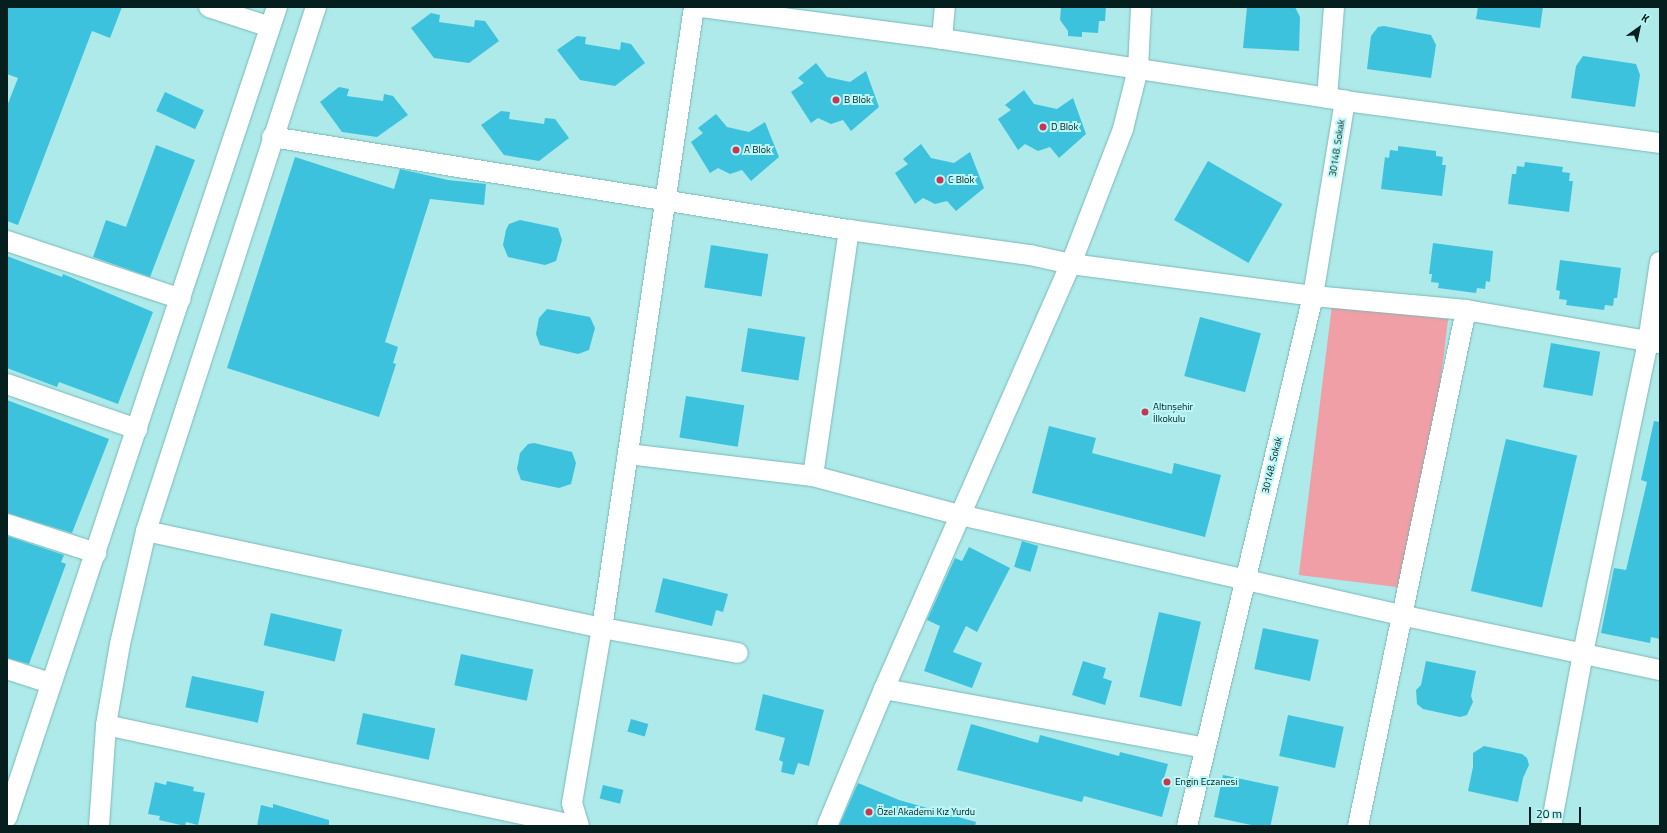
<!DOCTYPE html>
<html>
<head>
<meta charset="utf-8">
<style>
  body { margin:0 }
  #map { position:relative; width:1667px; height:833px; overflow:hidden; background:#adeae9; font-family:"Titillium Web",sans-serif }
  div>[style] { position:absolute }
  .green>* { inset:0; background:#ef9fa5; transform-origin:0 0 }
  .building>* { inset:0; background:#3dc2de; transform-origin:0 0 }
  .roads { filter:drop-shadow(0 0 1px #7cb7b7) drop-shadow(0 0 1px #7cb7b7) }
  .street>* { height:20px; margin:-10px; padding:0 10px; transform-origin:10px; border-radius:10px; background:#fff }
  .dots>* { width:11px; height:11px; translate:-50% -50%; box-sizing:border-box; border:2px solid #baf7f6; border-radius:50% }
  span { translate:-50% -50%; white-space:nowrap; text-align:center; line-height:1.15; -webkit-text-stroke:4px #baf7f6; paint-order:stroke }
  .poi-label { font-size:10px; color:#051e1e }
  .left { translate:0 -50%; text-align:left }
  .street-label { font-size:10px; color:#051e1e }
  .frame { position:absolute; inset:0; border:8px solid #051e1e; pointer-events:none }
  .north { position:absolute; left:1619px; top:8px; width:40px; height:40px; -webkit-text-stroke:3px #baf7f6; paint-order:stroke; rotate:33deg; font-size:11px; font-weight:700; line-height:16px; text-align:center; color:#051e1e }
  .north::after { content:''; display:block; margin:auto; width:14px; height:18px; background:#051e1e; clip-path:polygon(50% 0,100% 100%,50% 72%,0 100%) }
  .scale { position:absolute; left:1529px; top:807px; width:52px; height:18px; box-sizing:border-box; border:2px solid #051e1e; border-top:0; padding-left:5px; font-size:12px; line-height:14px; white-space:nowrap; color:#051e1e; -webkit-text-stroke:3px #baf7f6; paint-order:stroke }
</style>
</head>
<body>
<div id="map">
  <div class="green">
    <i style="left:1332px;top:305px;width:117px;height:272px;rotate:7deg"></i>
  </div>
  <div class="building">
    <i style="clip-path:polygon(7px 7px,122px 7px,110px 38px,92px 31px,18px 225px,7px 221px,7px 106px,18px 78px,7px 74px)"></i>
    <i style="clip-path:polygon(1061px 7px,1106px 7px,1105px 21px,1099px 21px,1098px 33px,1082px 32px,1082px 37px,1068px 36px,1068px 31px,1060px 20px)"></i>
    <i style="clip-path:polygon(1247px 7px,1295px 7px,1300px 17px,1299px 51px,1243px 48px)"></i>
    <i style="clip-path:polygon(1478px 7px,1543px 7px,1540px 28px,1476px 19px)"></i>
    <i style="clip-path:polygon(431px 13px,440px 15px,439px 22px,474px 27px,475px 20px,485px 21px,499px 41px,469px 63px,434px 58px,411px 28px)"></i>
    <i style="clip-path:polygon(1384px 26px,1431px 35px,1436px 45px,1431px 78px,1367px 69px,1371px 36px,1378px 27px)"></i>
    <i style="clip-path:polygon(577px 36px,586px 37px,585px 44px,620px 50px,621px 42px,631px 44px,645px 63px,615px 86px,580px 80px,557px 50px)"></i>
    <i style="clip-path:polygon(1583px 56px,1636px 64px,1640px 75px,1635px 107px,1571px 98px,1576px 66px)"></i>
    <i style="clip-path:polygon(816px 63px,827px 77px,850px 82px,866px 71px,879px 107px,851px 131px,843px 120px,831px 124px,818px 118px,811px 123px,791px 92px,804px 83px,798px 78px)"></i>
    <i style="clip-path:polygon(339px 87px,349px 89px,347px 96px,383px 101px,384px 94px,393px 96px,408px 115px,377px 137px,342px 132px,320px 102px)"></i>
    <i style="clip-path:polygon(1024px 90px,1034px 104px,1057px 109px,1073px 98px,1086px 134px,1059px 158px,1050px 147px,1038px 151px,1025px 144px,1018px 150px,998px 119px,1011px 110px,1005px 105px)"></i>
    <i style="left:165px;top:92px;width:43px;height:21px;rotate:25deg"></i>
    <i style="clip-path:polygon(501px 111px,510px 112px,509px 119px,544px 124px,545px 118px,555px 119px,569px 138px,539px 161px,504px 155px,481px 125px)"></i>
    <i style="clip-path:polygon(716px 114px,727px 127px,749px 132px,765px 122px,779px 157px,751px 181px,742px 170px,730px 174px,718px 168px,710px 173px,691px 142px,703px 133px,698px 128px)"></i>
    <i style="clip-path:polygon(921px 144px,931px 158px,954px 163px,970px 152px,984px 188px,956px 211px,947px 201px,935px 204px,923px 198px,915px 204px,895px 173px,908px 164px,903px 159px)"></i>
    <i style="clip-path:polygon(156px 145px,195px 160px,150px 277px,93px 257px,106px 220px,126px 227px)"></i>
    <i style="clip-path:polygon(1398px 146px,1436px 151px,1436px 156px,1443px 157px,1442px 165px,1446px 165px,1442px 196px,1381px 189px,1385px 157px,1389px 158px,1390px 150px,1398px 151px)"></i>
    <i style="clip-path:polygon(295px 157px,394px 189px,400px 169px,448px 180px,486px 184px,484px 205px,430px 199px,385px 342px,398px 347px,393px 363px,396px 364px,379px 417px,227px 368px)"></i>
    <i style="left:1208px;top:161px;width:86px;height:68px;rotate:30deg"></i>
    <i style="clip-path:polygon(1525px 162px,1563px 167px,1562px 172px,1570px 173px,1569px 181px,1573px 181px,1569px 212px,1508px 204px,1512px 174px,1516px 174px,1517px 166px,1524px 167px)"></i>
    <i style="clip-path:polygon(520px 220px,558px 228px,562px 240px,556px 261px,545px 265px,508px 257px,503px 245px,506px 230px,509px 224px)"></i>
    <i style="clip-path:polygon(1433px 243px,1493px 251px,1490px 282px,1486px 281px,1485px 289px,1477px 288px,1476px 293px,1438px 288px,1439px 283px,1431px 282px,1432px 274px,1429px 274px)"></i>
    <i style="left:711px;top:245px;width:58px;height:43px;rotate:9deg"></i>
    <i style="clip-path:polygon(7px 256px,62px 277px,63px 274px,153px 312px,118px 404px,59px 382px,57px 387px,7px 368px)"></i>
    <i style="clip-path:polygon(1560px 260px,1621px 268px,1617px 298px,1614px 298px,1613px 306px,1605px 305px,1604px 310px,1566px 305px,1567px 300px,1559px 299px,1560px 291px,1556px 290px)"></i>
    <i style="clip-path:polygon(547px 309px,590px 317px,595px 328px,589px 350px,578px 354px,540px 345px,536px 334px,539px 318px)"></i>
    <i style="left:1200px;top:317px;width:63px;height:61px;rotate:15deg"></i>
    <i style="left:748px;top:328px;width:58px;height:44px;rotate:9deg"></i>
    <i style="left:1551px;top:343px;width:50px;height:45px;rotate:10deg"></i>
    <i style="left:686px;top:396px;width:59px;height:42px;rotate:9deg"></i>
    <i style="clip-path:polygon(7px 400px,109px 439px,72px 533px,7px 513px)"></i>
    <i style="clip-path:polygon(1654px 421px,1660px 422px,1660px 639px,1651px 637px,1650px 643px,1601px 633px,1614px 568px,1626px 570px,1647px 482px,1641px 480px)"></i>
    <i style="clip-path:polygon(1049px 426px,1096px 438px,1092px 453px,1172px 474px,1174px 463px,1221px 475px,1205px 537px,1032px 493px)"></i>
    <i style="left:1506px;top:439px;width:73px;height:156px;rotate:13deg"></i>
    <i style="clip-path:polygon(534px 443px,572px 452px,576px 463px,571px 484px,559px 488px,521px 480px,517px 469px,520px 453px,528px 444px)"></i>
    <i style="clip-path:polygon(7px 536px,64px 555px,61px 562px,66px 564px,29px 664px,7px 658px)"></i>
    <i style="left:1022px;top:541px;width:17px;height:27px;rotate:17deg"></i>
    <i style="clip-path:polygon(969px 547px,1010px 568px,977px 632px,966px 626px,953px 652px,982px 663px,972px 688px,924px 671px,940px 626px,927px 620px,955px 558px,962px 561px)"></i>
    <i style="clip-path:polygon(663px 578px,728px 594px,723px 612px,716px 610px,712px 626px,655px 612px)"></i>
    <i style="left:1159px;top:612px;width:43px;height:87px;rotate:13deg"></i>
    <i style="left:271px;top:613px;width:73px;height:33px;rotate:13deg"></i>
    <i style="left:1263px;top:628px;width:57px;height:42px;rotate:12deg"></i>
    <i style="left:461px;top:654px;width:74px;height:32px;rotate:12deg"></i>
    <i style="clip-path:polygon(1083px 661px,1106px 668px,1103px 678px,1112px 681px,1105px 705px,1072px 695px)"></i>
    <i style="clip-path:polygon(1426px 661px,1476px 671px,1471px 696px,1473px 702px,1467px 715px,1460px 717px,1423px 709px,1417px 704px,1416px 690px,1421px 685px)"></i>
    <i style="left:192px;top:676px;width:74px;height:32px;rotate:12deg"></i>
    <i style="clip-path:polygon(763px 694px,824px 710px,809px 766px,798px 763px,794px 775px,781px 772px,783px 762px,779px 760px,785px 738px,755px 730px)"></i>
    <i style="left:363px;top:713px;width:74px;height:32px;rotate:12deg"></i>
    <i style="left:1288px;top:715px;width:57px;height:42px;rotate:12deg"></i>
    <i style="left:631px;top:719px;width:18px;height:13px;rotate:16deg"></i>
    <i style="clip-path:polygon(971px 724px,1038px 743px,1040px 735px,1119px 756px,1120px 752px,1168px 764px,1164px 778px,1172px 780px,1162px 817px,1084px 796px,1082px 802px,957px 770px)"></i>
    <i style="clip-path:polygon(1484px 746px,1522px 754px,1527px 758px,1529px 765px,1523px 778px,1518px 802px,1468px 791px,1473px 767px,1473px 753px)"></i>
    <i style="left:1223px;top:775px;width:57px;height:43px;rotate:12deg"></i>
    <i style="clip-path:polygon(167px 781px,194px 787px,193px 791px,205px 793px,198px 825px,186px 822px,185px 826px,159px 820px,160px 816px,148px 814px,155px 782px,166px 785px)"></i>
    <i style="clip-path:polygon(858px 783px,899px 800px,976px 822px,975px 826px,839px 826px)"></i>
    <i style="left:603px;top:785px;width:21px;height:14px;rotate:14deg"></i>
    <i style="clip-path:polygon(273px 804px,329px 820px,329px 826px,257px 826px,261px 805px,273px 808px)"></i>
  </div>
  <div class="roads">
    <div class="street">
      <i style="left:209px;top:7px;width:64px;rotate:18.2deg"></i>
      <i style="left:700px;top:7px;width:244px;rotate:7.5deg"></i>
      <i style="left:942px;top:39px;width:408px;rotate:8.7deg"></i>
      <i style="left:1345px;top:101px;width:318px;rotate:7.6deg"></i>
      <i style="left:942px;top:39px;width:32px;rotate:-85deg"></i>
      <i style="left:1327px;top:98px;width:91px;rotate:-85.6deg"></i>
      <i style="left:272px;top:137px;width:584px;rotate:9.16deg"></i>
      <i style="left:849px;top:230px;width:183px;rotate:7.9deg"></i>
      <i style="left:1030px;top:255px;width:42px;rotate:12.4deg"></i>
      <i style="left:1071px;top:264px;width:244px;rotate:7.5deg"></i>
      <i style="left:1313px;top:296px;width:154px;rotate:5.2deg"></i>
      <i style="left:1466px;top:310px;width:197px;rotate:9.7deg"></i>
      <i style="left:7px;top:241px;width:183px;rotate:18.4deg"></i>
      <i style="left:7px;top:384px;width:138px;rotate:19.1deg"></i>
      <i style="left:628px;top:454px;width:186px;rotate:6.8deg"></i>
      <i style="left:813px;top:476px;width:152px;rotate:14.9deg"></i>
      <i style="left:960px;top:515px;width:452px;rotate:12.8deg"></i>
      <i style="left:1401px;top:615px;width:265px;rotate:12deg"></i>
      <i style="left:813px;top:476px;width:249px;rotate:-81.7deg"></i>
      <i style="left:7px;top:524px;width:94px;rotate:18deg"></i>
      <i style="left:146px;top:531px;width:466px;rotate:12deg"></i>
      <i style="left:602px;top:628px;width:138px;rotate:10.4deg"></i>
      <i style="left:7px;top:669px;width:45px;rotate:18deg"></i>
      <i style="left:884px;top:689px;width:326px;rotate:10.4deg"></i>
      <i style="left:106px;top:725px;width:481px;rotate:12.1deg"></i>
      <i style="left:7px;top:817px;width:854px;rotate:-71.57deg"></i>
      <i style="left:99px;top:826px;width:101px;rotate:-86deg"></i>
      <i style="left:106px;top:725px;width:82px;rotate:-80.2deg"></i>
      <i style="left:120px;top:644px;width:116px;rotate:-77deg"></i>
      <i style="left:146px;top:531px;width:551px;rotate:-72.03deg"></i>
      <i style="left:579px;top:826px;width:24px;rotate:-107deg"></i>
      <i style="left:572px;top:803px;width:178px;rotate:-80.3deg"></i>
      <i style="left:602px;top:628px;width:628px;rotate:-81.57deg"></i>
      <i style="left:827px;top:826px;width:148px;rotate:-67.4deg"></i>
      <i style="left:884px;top:689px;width:464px;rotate:-66.3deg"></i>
      <i style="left:1071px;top:264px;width:145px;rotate:-68.9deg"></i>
      <i style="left:1123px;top:129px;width:62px;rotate:-76deg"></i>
      <i style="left:1138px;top:69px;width:62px;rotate:-87.2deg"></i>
      <i style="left:1187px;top:826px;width:545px;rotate:-76.63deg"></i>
      <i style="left:1313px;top:296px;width:198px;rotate:-80.7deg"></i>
      <i style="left:1358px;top:826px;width:527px;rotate:-78.18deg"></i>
      <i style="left:1551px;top:826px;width:176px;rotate:-79.5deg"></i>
      <i style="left:1583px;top:653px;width:318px;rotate:-78.2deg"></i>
      <i style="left:1648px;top:342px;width:81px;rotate:-81.5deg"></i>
    </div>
  </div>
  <div class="dots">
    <i style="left:836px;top:100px;background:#c73751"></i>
    <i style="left:1043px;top:127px;background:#c73751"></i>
    <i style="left:736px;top:150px;background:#c73751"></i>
    <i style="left:940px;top:180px;background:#c73751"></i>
    <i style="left:1145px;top:412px;background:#c73751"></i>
    <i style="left:1167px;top:782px;background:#c73751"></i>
    <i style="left:869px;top:812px;background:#c73751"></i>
  </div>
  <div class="poi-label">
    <span class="left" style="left:844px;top:100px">B Blok</span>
    <span class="left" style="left:1051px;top:127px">D Blok</span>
    <span class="left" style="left:744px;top:150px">A Blok</span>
    <span class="left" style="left:948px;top:180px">C Blok</span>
    <span class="left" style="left:1153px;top:412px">Altınşehir<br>İlkokulu</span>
    <span class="left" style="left:1175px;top:782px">Engin Eczanesi</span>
    <span class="left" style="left:877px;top:812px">Özel Akademi Kız Yurdu</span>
  </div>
  <div class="street-label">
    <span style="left:1337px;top:148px;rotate:-81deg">30148. Sokak</span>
    <span style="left:1272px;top:465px;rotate:-76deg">30148. Sokak</span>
  </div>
  <div class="frame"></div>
  <div class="north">K</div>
  <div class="scale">20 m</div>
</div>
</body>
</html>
